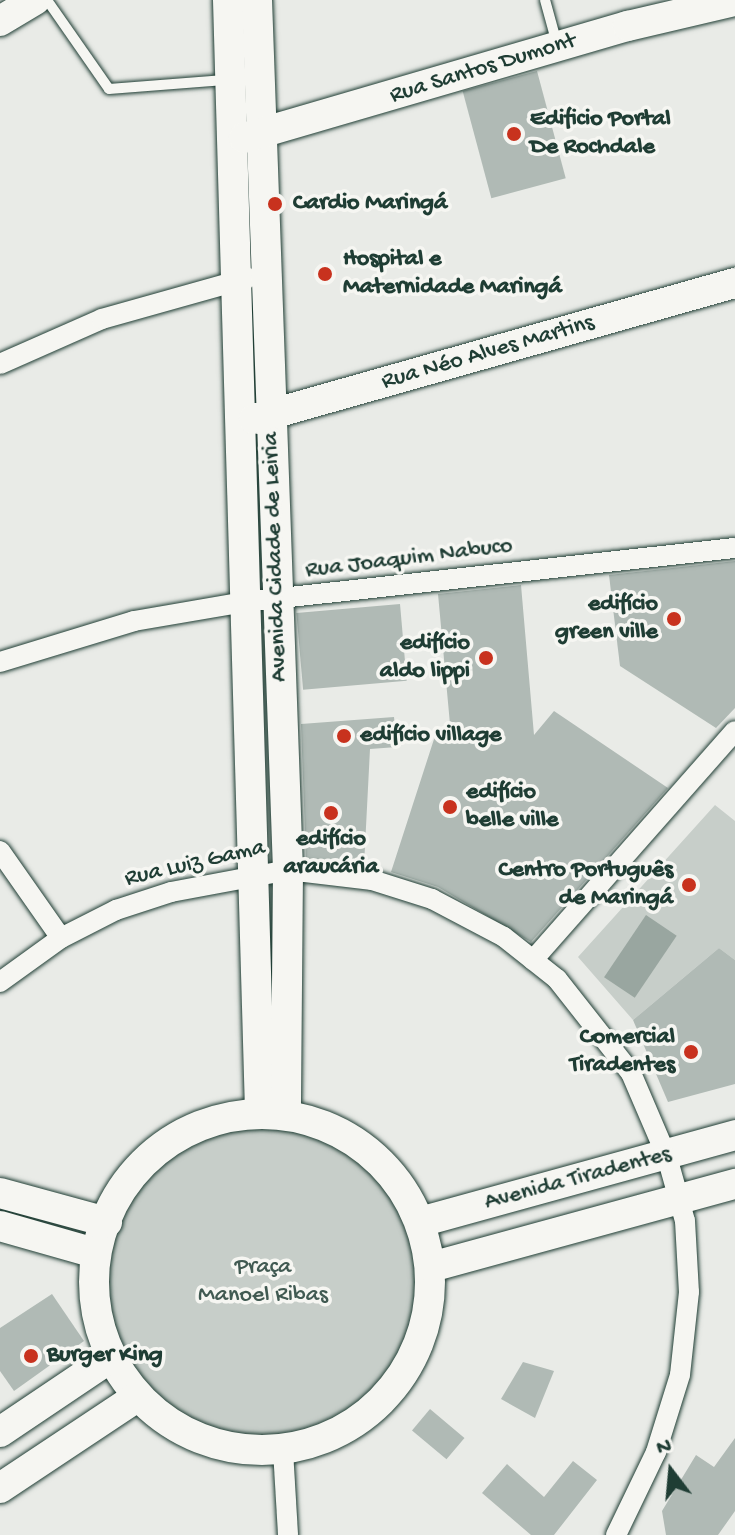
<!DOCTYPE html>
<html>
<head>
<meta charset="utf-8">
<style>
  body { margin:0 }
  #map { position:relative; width:735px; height:1535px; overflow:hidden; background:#e9ebe7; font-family:"Gochi Hand",sans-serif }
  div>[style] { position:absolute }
  .green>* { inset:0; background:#c7cec9 }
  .round { border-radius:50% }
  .water>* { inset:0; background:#99a6a0; transform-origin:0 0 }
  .building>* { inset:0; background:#b0bab5; transform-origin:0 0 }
  .roads { filter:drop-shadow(0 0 2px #1f3d34) drop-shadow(0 0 2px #1f3d34) }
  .lane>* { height:10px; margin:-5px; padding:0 5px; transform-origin:5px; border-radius:5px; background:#f6f6f2 }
  .street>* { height:20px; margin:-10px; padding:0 10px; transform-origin:10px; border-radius:10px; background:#f6f6f2 }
  .secondary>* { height:30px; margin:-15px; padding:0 15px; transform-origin:15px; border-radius:15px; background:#f6f6f2 }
  .secondary>.ring { margin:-15px; padding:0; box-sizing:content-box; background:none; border:30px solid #f6f6f2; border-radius:50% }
  .dots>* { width:22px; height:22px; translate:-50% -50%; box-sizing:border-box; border:4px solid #f6f6f2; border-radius:50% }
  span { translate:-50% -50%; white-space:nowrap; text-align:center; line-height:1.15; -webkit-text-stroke:7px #f6f6f2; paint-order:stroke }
  .street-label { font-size:24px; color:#1f3d34 }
  .poi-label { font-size:24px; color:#1f3d34; font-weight:700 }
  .left { translate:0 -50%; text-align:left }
  .right { translate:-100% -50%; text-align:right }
  .park-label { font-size:24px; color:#415a52 }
  .north { position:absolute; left:631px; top:1431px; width:80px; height:80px; -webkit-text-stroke:6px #f6f6f2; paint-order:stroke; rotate:344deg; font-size:22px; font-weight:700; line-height:32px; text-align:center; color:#1f3d34 }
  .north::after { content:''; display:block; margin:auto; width:28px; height:36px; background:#1f3d34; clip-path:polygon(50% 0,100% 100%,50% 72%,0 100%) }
</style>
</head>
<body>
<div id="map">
  <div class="green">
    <i style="clip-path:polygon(715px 805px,735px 821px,735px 960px,719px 948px,633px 1020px,578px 957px)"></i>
    <i class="round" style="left:94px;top:1114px;width:336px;height:336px"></i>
  </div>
  <div class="water">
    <i style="left:646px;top:915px;width:37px;height:75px;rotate:34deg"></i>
  </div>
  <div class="building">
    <i style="left:537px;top:71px;width:111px;height:77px;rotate:75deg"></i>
    <i style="clip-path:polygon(735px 561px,735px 708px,716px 728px,620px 666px,609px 575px)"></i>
    <i style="clip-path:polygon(521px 585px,534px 735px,554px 711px,668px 788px,531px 942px,438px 887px,391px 872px,435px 736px,451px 735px,438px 594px)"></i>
    <i style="left:400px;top:604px;width:77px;height:104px;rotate:85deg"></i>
    <i style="clip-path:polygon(394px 717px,397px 747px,370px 749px,364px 866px,306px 859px,301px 724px)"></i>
    <i style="clip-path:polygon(719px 948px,735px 960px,735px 1084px,668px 1102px,633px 1020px)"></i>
    <i style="clip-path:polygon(52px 1294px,84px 1341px,14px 1391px,0 1371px,0 1328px)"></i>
    <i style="clip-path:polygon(523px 1362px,554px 1371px,535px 1418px,501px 1399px)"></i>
    <i style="left:430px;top:1409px;width:45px;height:28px;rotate:40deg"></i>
    <i style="clip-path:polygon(735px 1438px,735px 1511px,718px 1535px,666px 1535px,662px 1511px,696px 1455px,714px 1467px)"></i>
    <i style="clip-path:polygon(573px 1461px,597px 1480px,554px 1535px,531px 1535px,482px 1493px,507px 1464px,544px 1497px)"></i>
  </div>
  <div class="roads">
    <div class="lane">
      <i style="left:47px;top:0;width:108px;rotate:55.1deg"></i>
      <i style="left:109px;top:89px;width:116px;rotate:-4.4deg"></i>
      <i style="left:545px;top:0;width:46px;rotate:74.7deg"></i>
    </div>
    <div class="street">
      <i style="left:0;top:364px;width:111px;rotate:-23.8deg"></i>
      <i style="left:102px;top:319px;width:152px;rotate:-15.7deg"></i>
      <i style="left:0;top:662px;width:140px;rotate:-17deg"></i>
      <i style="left:134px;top:621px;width:113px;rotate:-9.7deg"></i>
      <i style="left:245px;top:602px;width:493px;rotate:-6.3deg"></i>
      <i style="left:0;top:851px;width:106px;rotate:55deg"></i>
      <i style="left:533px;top:960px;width:305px;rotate:-48.6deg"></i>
      <i style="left:0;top:982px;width:75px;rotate:-35.8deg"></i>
      <i style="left:61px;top:938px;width:62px;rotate:-27deg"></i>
      <i style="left:116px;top:910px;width:58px;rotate:-18.1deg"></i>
      <i style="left:171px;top:892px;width:119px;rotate:-10.6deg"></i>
      <i style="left:288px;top:870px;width:85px;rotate:6.8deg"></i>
      <i style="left:372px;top:880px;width:63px;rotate:17.6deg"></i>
      <i style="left:432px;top:899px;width:81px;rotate:27.8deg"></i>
      <i style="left:504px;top:937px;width:68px;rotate:38.4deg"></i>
      <i style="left:557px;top:979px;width:120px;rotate:51.8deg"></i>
      <i style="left:631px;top:1073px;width:91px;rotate:66.8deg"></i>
      <i style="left:667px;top:1157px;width:66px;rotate:74.3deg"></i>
      <i style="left:685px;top:1221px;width:71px;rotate:86.8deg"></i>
      <i style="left:689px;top:1292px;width:83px;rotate:96.2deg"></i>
      <i style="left:680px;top:1375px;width:81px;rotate:107.3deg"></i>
      <i style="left:656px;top:1452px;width:92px;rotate:115.7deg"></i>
      <i style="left:283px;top:1450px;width:85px;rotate:86.6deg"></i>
    </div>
    <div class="secondary">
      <i style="left:228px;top:0;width:1114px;rotate:88.35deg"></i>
      <i style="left:257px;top:0;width:871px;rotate:87.96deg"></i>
      <i style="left:288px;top:870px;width:245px;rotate:90.5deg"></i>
      <i style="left:0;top:21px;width:41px;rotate:-31deg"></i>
      <i style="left:244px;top:138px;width:400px;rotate:-16.3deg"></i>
      <i style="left:628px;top:26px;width:110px;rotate:-13.2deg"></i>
      <i style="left:254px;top:419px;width:500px;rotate:-15.8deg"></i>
      <i class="ring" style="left:94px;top:1114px;width:306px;height:306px"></i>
      <i style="left:0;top:1193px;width:111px;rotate:15.2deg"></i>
      <i style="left:420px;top:1222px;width:327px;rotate:-15.4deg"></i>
      <i style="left:0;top:1226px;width:99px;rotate:15.9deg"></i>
      <i style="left:431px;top:1267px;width:315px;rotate:-15.3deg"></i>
      <i style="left:0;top:1432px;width:133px;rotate:-33.9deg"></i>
      <i style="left:0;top:1488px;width:164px;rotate:-33.6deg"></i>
    </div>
  </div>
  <div class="dots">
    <i style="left:514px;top:134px;background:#c8321e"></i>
    <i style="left:275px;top:204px;background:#c8321e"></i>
    <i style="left:325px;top:274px;background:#c8321e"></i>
    <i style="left:674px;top:619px;background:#c8321e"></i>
    <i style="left:486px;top:658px;background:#c8321e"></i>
    <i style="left:344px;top:736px;background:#c8321e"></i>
    <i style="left:450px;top:807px;background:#c8321e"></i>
    <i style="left:331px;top:813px;background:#c8321e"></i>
    <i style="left:689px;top:885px;background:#c8321e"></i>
    <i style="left:691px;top:1052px;background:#c8321e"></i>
    <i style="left:31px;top:1356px;background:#c8321e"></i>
  </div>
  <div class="street-label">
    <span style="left:483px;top:69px;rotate:-17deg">Rua Santos Dumont</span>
    <span style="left:488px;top:353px;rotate:-16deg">Rua Néo Alves Martins</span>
    <span style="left:276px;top:557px;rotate:-92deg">Avenida Cidade de Leiria</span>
    <span style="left:409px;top:559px;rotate:-7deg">Rua Joaquim Nabuco</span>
    <span style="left:195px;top:864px;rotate:-13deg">Rua Luiz Gama</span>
    <span style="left:578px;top:1179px;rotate:-15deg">Avenida Tiradentes</span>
  </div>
  <div class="poi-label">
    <span class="left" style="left:530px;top:134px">Edificio Portal<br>De Rochdale</span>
    <span class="left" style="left:293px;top:204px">Cardio Maringá</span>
    <span class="left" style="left:343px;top:274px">Hospital e<br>Maternidade Maringá</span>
    <span class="right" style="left:658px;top:619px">edifício<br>green ville</span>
    <span class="right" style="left:470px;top:658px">edifício<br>aldo lippi</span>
    <span class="left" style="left:360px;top:736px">edifício village</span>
    <span class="left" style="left:466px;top:807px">edifício<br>belle ville</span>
    <span style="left:331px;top:854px">edifício<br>araucária</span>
    <span class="right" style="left:673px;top:885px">Centro Português<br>de Maringá</span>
    <span class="right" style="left:675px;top:1052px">Comercial<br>Tiradentes</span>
    <span class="left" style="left:47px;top:1356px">Burger King</span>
  </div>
  <div class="park-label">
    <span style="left:263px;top:1282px">Praça<br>Manoel Ribas</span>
  </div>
  <div class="north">N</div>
</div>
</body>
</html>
